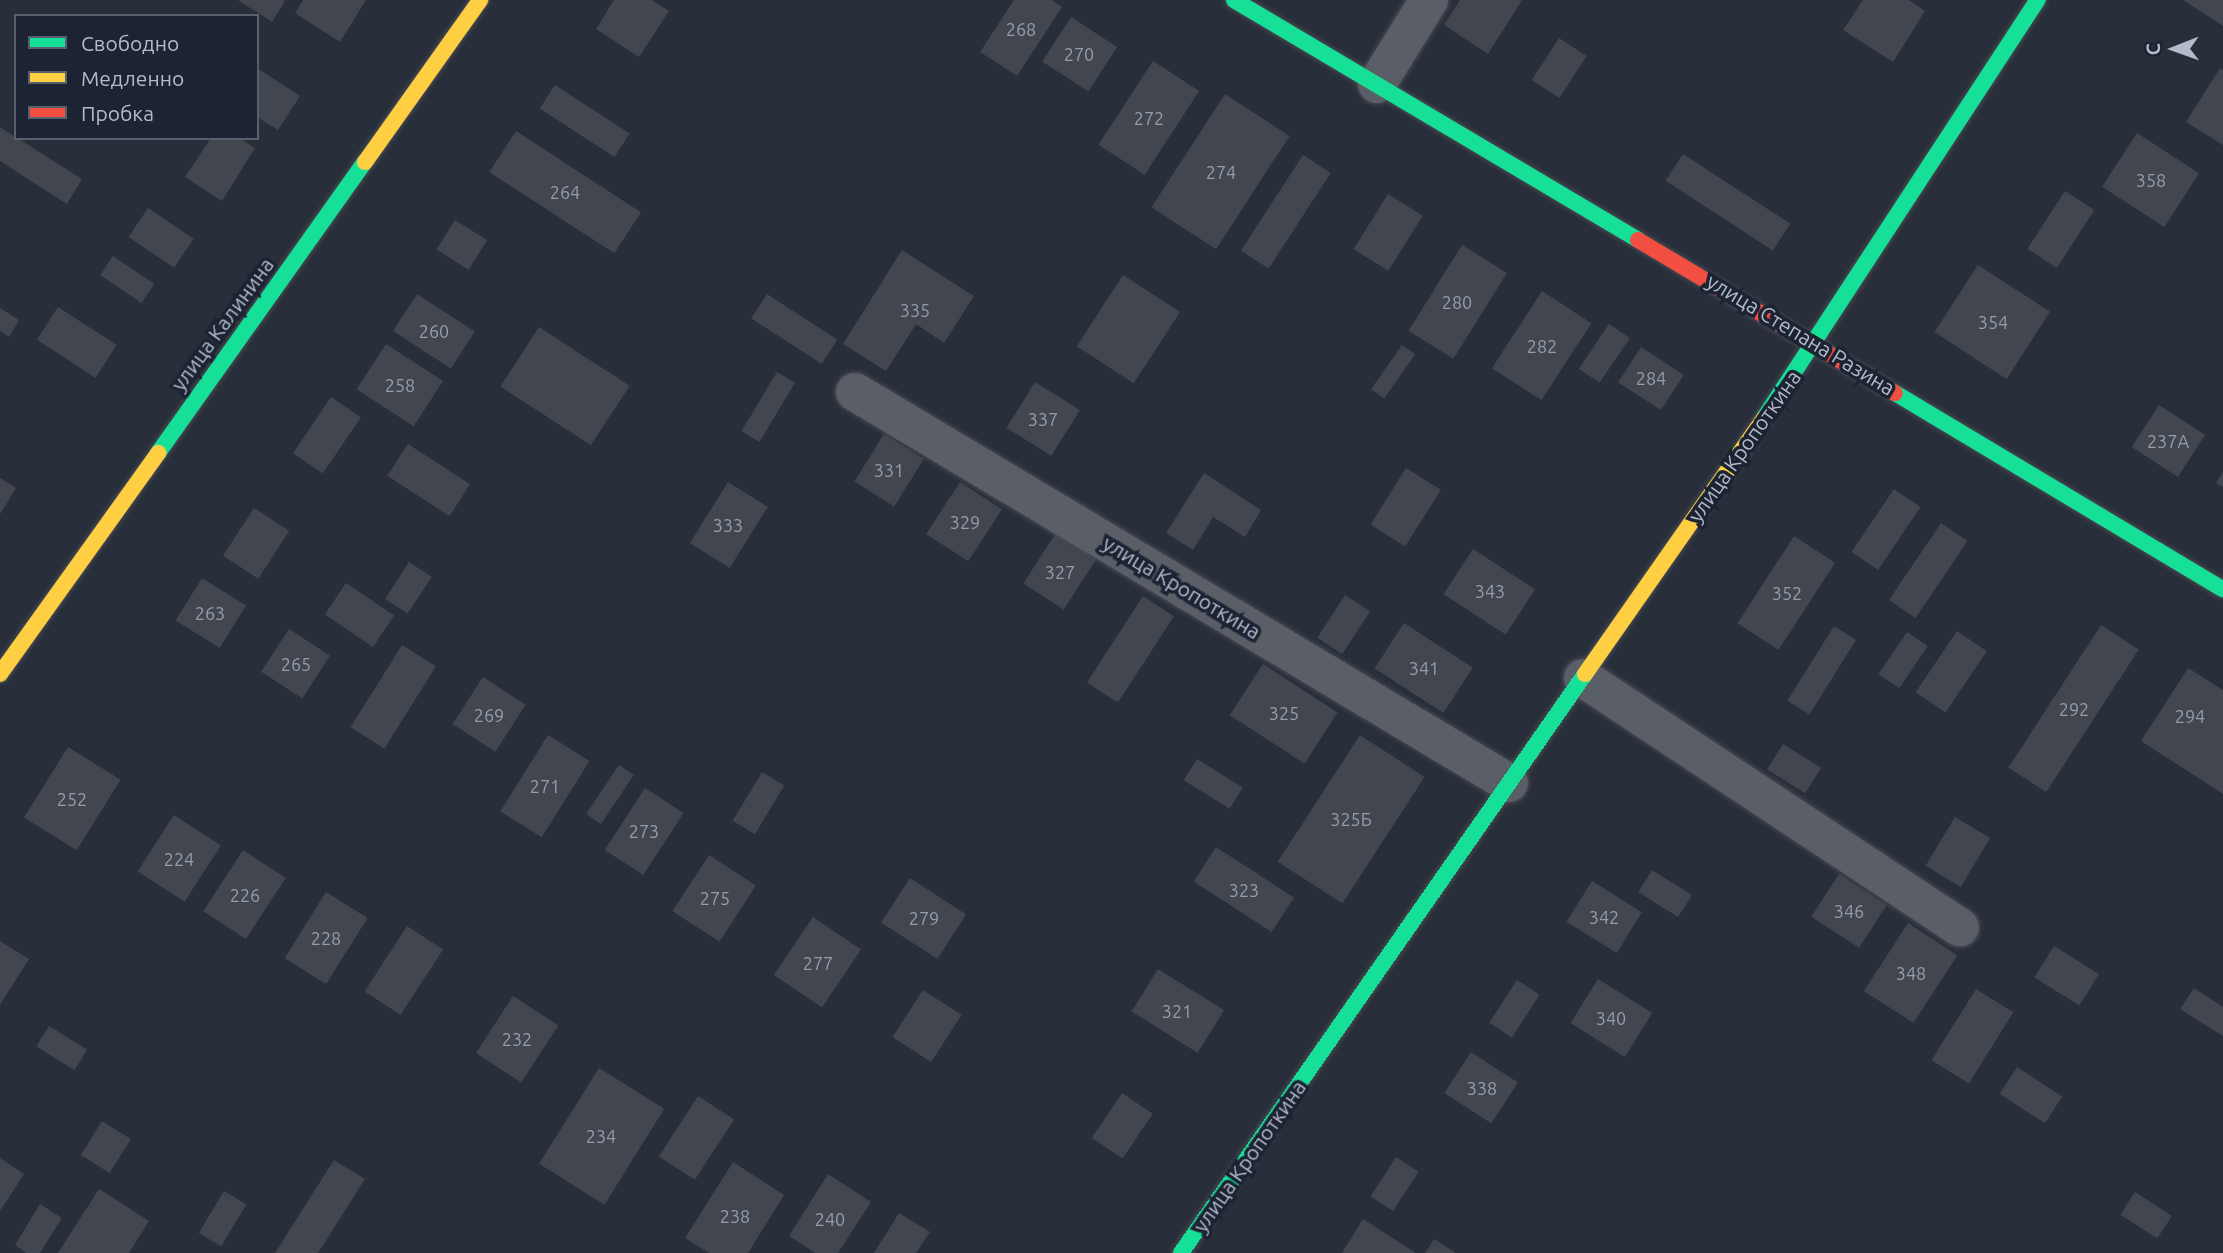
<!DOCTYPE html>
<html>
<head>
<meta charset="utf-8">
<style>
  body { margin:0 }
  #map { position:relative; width:2223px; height:1253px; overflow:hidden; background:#292f3a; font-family:Ubuntu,sans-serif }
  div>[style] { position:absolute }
  .building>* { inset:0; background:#41464f; transform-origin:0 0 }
  .roads { filter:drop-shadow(0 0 2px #464a52) drop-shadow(0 0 2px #464a52) }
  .street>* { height:38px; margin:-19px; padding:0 19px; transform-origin:19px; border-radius:19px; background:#5a5e66 }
  .fast>* { height:16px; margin:-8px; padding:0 8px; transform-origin:8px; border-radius:8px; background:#16e098 }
  .slow>* { height:16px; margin:-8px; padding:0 8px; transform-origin:8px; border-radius:8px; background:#ffcf43 }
  .jam>* { height:16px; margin:-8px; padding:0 8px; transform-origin:8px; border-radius:8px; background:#f24e42 }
  span { translate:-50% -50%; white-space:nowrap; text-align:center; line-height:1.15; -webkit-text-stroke:7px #1c2434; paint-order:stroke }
  .number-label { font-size:18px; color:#969dab }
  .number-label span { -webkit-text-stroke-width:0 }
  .street-label { font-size:21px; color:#b3baca }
  .legend { position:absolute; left:14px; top:14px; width:245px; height:126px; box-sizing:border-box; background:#1c2434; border:2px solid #586070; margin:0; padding:9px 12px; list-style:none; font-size:21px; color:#b3baca }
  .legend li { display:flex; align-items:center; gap:14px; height:35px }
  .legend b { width:35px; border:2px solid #586070 }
  .north { position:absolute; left:2139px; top:14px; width:70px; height:70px; -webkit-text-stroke:5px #1c2434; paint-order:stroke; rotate:269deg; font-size:19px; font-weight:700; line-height:28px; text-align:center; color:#b3baca }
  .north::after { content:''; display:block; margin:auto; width:24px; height:32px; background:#b3baca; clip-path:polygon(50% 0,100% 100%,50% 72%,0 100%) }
</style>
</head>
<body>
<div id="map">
  <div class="building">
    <i style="clip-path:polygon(238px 0,283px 0,285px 1px,272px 22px)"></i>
    <i style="clip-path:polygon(303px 0,366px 0,340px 42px,295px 13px)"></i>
    <i style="clip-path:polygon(614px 0,652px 0,669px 11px,639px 57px,596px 29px)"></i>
    <i style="clip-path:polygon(1014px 0,1052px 0,1062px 7px,1017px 76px,980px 52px)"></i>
    <i style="clip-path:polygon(1460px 0,1522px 0,1488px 54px,1444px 25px)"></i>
    <i style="clip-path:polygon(1863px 0,1909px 0,1925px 11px,1893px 62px,1843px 30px)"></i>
    <i style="clip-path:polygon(2183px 0,2223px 0,2223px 26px)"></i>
    <i style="left:1071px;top:17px;width:55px;height:53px;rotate:33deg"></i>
    <i style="left:1559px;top:38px;width:33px;height:50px;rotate:33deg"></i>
    <i style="left:1153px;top:61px;width:55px;height:100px;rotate:33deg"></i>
    <i style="clip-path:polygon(257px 68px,300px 96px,278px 130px,257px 117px)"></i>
    <i style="clip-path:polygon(2220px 68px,2223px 70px,2223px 145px,2186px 122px)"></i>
    <i style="left:555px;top:85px;width:89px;height:28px;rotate:33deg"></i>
    <i style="left:1225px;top:94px;width:77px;height:135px;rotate:33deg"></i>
    <i style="clip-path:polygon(0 127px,82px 179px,67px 204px,0 161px)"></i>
    <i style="left:516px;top:131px;width:149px;height:49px;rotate:33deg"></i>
    <i style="left:2137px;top:133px;width:74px;height:64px;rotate:33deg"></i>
    <i style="clip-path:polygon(211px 138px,239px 138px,255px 148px,222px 201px,185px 177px)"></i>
    <i style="left:1683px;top:154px;width:128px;height:32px;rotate:33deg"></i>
    <i style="left:1303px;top:155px;width:33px;height:114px;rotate:33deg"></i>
    <i style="left:2065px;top:191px;width:35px;height:69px;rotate:33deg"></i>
    <i style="left:1388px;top:194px;width:41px;height:65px;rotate:32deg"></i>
    <i style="left:148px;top:208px;width:55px;height:35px;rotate:34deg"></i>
    <i style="left:455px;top:220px;width:38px;height:35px;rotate:32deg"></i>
    <i style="left:1462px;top:245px;width:53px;height:101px;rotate:32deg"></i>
    <i style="clip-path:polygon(902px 250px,974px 296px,944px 343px,916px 324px,886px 371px,843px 344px)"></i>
    <i style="left:113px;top:256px;width:50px;height:23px;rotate:34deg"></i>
    <i style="left:1978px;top:265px;width:86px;height:80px;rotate:33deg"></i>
    <i style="left:1123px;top:275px;width:68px;height:85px;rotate:33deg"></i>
    <i style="left:1542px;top:291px;width:59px;height:92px;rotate:33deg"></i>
    <i style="left:417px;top:294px;width:69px;height:44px;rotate:33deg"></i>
    <i style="left:767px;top:294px;width:84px;height:29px;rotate:33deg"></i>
    <i style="left:58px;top:307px;width:70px;height:39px;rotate:33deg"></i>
    <i style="clip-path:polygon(0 308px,19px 320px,9px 337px,0 331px)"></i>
    <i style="left:1609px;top:324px;width:25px;height:54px;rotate:34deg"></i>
    <i style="left:539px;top:327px;width:108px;height:71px;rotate:33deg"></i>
    <i style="left:386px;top:344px;width:68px;height:54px;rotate:33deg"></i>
    <i style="left:1402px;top:345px;width:16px;height:54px;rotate:35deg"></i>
    <i style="left:1641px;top:347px;width:51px;height:42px;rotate:33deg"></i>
    <i style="left:777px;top:372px;width:21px;height:69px;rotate:31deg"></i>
    <i style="left:1035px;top:382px;width:53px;height:54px;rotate:32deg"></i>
    <i style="left:331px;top:397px;width:36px;height:68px;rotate:34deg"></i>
    <i style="left:2159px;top:405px;width:55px;height:50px;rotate:33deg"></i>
    <i style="left:884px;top:434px;width:47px;height:56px;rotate:32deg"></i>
    <i style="left:408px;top:444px;width:74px;height:38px;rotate:33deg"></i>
    <i style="left:1406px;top:468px;width:41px;height:67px;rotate:32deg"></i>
    <i style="clip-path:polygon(2223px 472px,2223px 487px,2216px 483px)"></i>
    <i style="clip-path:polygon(1204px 473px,1261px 510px,1245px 537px,1213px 517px,1193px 550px,1166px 533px)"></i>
    <i style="clip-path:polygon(0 478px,16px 488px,0 514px)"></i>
    <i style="left:728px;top:482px;width:47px;height:72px;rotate:32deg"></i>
    <i style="left:960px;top:482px;width:50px;height:62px;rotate:33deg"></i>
    <i style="left:1894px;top:489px;width:32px;height:76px;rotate:34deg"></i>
    <i style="left:254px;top:508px;width:42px;height:57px;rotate:33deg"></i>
    <i style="left:1941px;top:523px;width:32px;height:93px;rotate:34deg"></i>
    <i style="left:1056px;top:533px;width:48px;height:60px;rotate:33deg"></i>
    <i style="left:1794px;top:536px;width:49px;height:104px;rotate:33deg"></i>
    <i style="left:1473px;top:549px;width:74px;height:54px;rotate:33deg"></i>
    <i style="left:409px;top:562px;width:27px;height:44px;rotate:33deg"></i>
    <i style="left:202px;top:578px;width:52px;height:50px;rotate:32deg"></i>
    <i style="left:346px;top:583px;width:58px;height:38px;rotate:34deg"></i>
    <i style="left:1345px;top:595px;width:30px;height:51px;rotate:33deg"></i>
    <i style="left:1143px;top:596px;width:37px;height:103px;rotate:33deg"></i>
    <i style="left:1404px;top:623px;width:82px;height:54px;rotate:33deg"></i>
    <i style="left:2101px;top:625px;width:45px;height:170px;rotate:33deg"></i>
    <i style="left:1834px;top:626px;width:26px;height:88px;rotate:32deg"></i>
    <i style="left:289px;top:629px;width:49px;height:51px;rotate:33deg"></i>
    <i style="left:1957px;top:631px;width:36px;height:74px;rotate:34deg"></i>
    <i style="left:1907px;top:632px;width:25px;height:51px;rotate:34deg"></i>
    <i style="left:402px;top:645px;width:40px;height:97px;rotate:32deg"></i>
    <i style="left:1263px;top:664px;width:89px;height:61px;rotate:33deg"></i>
    <i style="clip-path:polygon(2188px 668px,2223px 690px,2223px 794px,2141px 741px)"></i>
    <i style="left:483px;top:677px;width:51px;height:56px;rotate:33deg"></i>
    <i style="left:548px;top:735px;width:49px;height:90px;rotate:32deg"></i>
    <i style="left:1360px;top:735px;width:77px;height:151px;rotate:33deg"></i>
    <i style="left:1783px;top:744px;width:45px;height:30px;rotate:32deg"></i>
    <i style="left:68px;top:747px;width:62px;height:83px;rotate:32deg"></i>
    <i style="left:1197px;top:759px;width:54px;height:25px;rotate:32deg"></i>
    <i style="left:619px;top:765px;width:18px;height:59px;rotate:34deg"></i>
    <i style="left:762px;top:772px;width:26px;height:57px;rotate:31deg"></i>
    <i style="left:645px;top:788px;width:46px;height:74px;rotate:33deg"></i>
    <i style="left:174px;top:815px;width:56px;height:67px;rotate:33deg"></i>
    <i style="left:1955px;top:817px;width:41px;height:57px;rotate:31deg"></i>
    <i style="left:1216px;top:847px;width:93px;height:41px;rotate:33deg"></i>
    <i style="left:243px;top:850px;width:51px;height:73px;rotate:33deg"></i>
    <i style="left:709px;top:855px;width:56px;height:67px;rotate:33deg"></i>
    <i style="left:1652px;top:870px;width:47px;height:26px;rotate:32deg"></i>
    <i style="left:1839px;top:874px;width:57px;height:51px;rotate:33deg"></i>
    <i style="left:910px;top:878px;width:67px;height:53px;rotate:33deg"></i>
    <i style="left:1592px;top:881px;width:59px;height:48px;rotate:32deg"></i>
    <i style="left:326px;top:892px;width:49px;height:78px;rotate:32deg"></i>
    <i style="left:813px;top:917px;width:58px;height:70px;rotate:34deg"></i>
    <i style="left:1908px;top:923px;width:59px;height:81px;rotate:33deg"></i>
    <i style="left:407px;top:926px;width:43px;height:78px;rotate:33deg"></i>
    <i style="clip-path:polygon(0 941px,29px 959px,0 1005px)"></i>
    <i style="left:2054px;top:946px;width:53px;height:37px;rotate:32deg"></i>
    <i style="left:1158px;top:969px;width:78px;height:50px;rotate:32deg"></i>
    <i style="left:1598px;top:979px;width:64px;height:52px;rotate:32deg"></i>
    <i style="left:1517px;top:980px;width:27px;height:51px;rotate:33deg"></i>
    <i style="clip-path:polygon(2194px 988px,2223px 1007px,2223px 1036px,2180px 1009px)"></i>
    <i style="left:1976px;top:989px;width:44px;height:84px;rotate:32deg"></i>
    <i style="left:923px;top:990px;width:46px;height:56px;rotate:33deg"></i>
    <i style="left:513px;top:996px;width:54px;height:68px;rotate:33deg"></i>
    <i style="left:49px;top:1026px;width:45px;height:24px;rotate:32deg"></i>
    <i style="left:1471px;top:1052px;width:56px;height:49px;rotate:33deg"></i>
    <i style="left:2017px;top:1067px;width:54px;height:32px;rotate:33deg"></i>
    <i style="left:599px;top:1068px;width:77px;height:113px;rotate:32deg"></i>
    <i style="left:1122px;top:1093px;width:37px;height:54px;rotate:34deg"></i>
    <i style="left:698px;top:1096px;width:43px;height:72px;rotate:33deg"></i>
    <i style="left:102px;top:1121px;width:34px;height:40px;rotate:32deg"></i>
    <i style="left:1396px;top:1157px;width:27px;height:47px;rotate:33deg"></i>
    <i style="clip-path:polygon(0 1158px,24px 1174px,0 1211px)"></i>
    <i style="clip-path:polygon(334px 1160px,365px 1179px,318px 1253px,275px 1253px)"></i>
    <i style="clip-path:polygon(733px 1162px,784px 1195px,748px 1253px,709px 1253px,685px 1238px)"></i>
    <i style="clip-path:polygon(828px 1174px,871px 1202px,838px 1253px,815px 1253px,789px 1236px)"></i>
    <i style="clip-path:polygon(99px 1189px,149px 1221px,129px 1253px,58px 1253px)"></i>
    <i style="left:224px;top:1191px;width:26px;height:49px;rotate:31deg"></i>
    <i style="left:2135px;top:1192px;width:44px;height:27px;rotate:33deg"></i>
    <i style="clip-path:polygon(40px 1204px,62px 1218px,40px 1253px,26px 1253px,15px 1245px)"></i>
    <i style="clip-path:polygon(899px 1213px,930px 1232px,916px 1253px,874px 1253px)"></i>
    <i style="clip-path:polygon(1363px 1219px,1416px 1253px,1342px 1253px)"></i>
    <i style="clip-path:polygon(1434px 1239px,1456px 1253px,1425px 1253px)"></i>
  </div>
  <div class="roads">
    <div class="street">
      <i style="left:1377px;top:84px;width:99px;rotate:-58.2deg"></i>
      <i style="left:855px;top:392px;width:762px;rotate:30.87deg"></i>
      <i style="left:1583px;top:678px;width:452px;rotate:33.5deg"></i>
    </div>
    <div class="fast">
      <i style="left:1234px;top:0;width:470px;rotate:30.7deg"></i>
      <i style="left:1895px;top:393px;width:382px;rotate:30.9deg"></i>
      <i style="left:1764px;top:418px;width:500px;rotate:-56.8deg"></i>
      <i style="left:158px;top:453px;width:357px;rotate:-54.6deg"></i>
      <i style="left:1181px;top:1253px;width:706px;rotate:-55.09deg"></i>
    </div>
    <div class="slow">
      <i style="left:365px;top:162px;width:199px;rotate:-54.6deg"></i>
      <i style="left:0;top:674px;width:272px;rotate:-54.4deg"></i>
      <i style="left:1585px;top:674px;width:312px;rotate:-55deg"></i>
    </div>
    <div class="jam">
      <i style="left:1638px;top:240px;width:299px;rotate:30.8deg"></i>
    </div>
  </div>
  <div class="number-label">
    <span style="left:1021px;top:29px">268</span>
    <span style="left:1079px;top:54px">270</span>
    <span style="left:1149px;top:118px">272</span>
    <span style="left:1221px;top:172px">274</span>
    <span style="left:2151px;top:180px">358</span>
    <span style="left:565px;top:192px">264</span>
    <span style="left:1457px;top:302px">280</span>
    <span style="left:915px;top:310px">335</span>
    <span style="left:1993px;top:322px">354</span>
    <span style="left:434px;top:331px">260</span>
    <span style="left:1542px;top:346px">282</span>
    <span style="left:1651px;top:378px">284</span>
    <span style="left:400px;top:385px">258</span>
    <span style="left:1043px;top:419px">337</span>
    <span style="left:2168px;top:441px">237А</span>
    <span style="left:889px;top:470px">331</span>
    <span style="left:965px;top:522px">329</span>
    <span style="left:728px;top:525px">333</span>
    <span style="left:1060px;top:572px">327</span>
    <span style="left:1490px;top:591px">343</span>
    <span style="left:1787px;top:593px">352</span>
    <span style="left:210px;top:613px">263</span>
    <span style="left:296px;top:664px">265</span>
    <span style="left:1424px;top:668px">341</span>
    <span style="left:2074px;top:709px">292</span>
    <span style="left:1284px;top:713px">325</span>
    <span style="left:489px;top:715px">269</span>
    <span style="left:2190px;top:716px">294</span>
    <span style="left:545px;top:786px">271</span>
    <span style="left:72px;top:799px">252</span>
    <span style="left:1351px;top:819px">325Б</span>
    <span style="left:644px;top:831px">273</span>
    <span style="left:179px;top:859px">224</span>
    <span style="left:1244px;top:890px">323</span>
    <span style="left:245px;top:895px">226</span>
    <span style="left:715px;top:898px">275</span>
    <span style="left:1849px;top:911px">346</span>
    <span style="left:1604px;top:917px">342</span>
    <span style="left:924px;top:918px">279</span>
    <span style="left:326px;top:938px">228</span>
    <span style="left:818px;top:963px">277</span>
    <span style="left:1911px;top:973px">348</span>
    <span style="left:1177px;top:1011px">321</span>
    <span style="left:1611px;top:1018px">340</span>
    <span style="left:517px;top:1039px">232</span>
    <span style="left:1482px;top:1088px">338</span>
    <span style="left:601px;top:1136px">234</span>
    <span style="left:735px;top:1216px">238</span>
    <span style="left:830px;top:1219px">240</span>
  </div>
  <div class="street-label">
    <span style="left:222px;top:324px;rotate:-54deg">улица Калинина</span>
    <span style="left:1801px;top:334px;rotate:31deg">улица Степана Разина</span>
    <span style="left:1744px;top:446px;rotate:-55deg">улица Кропоткина</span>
    <span style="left:1182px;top:587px;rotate:31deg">улица Кропоткина</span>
    <span style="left:1249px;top:1156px;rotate:-55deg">улица Кропоткина</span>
  </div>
  <ul class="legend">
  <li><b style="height:9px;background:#16e098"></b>Свободно</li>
  <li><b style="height:9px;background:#ffcf43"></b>Медленно</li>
  <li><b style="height:9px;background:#f24e42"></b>Пробка</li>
  </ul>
  <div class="north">С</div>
</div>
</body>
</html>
